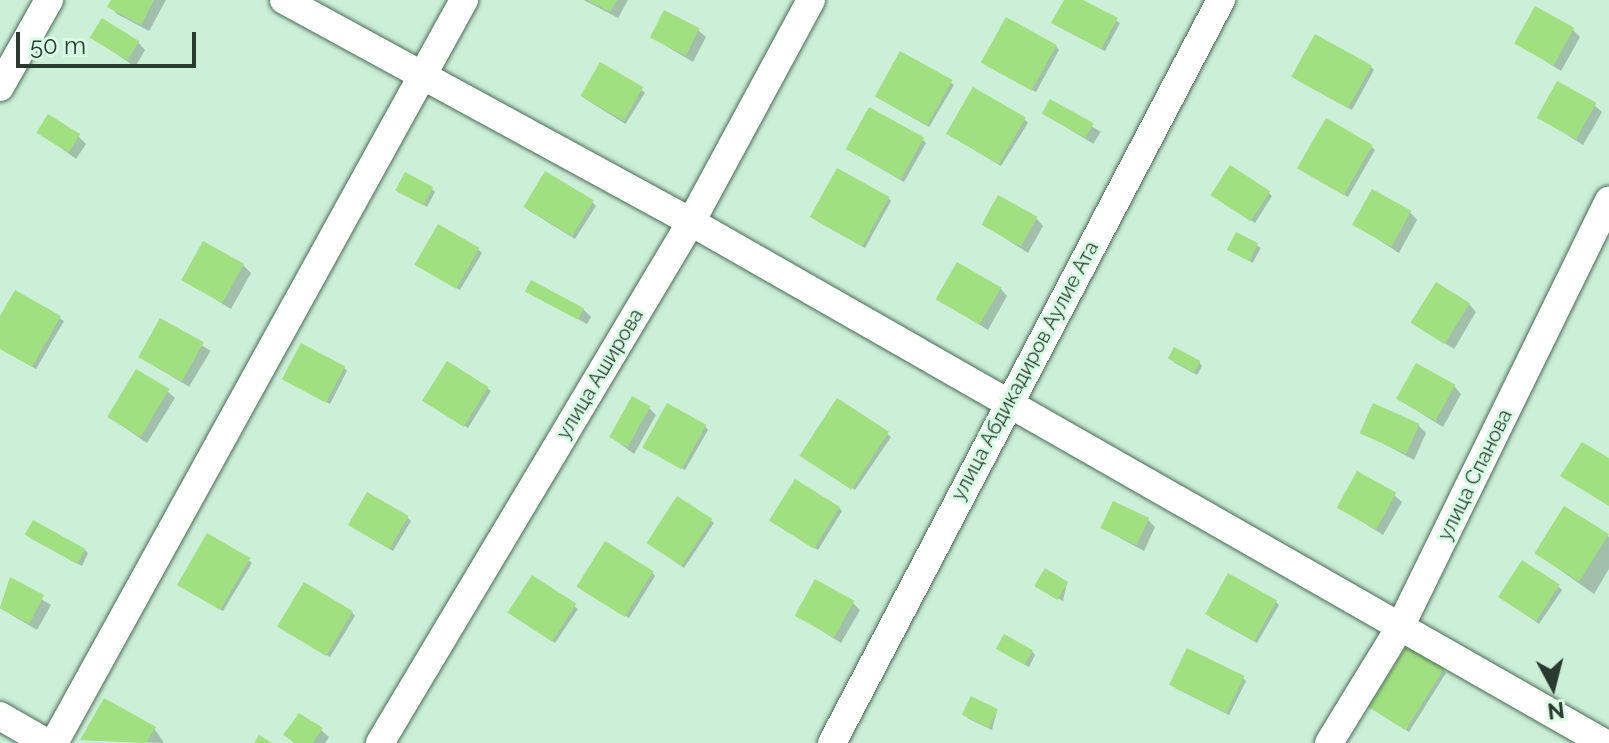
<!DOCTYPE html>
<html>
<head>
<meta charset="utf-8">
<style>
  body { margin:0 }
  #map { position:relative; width:1609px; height:743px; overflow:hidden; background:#cbefd7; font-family:Raleway,sans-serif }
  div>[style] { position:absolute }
  .shadow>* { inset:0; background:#0003; transform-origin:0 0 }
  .building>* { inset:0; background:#a1e080; transform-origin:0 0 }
  .roads { filter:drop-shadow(0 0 2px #4a6a55) drop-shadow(0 0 2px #4a6a55) }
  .street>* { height:28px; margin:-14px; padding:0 14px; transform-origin:14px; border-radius:14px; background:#fff }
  span { translate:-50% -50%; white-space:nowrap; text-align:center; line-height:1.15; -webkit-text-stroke:6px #d8fde4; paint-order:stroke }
  .street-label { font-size:20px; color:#2b3a30 }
  .north { position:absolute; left:1513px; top:647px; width:80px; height:80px; -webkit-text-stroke:6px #d8fde4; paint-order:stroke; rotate:173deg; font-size:22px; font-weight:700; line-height:32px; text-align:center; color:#2b3a30 }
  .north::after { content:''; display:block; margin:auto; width:28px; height:36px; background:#2b3a30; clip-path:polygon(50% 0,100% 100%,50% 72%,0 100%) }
  .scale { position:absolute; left:16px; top:32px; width:180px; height:36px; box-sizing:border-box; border:4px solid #2b3a30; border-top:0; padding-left:10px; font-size:24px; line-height:28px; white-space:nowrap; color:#2b3a30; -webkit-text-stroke:6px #d8fde4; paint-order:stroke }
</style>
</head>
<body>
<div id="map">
  <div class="shadow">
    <i style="clip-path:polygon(113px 0,166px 0,149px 31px,117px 14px,110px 6px)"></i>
    <i style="clip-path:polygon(584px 0,628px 0,618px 18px)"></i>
    <i style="clip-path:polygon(1066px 0,1079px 0,1120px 23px,1105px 51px,1057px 26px)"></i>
    <i style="clip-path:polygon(698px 30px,706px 37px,693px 62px,653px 38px)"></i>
    <i style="clip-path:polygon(1573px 30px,1580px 37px,1561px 71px,1517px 43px)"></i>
    <i style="clip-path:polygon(92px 37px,138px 42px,145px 50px,135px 67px)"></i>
    <i style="clip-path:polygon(1056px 46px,1059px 50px,1036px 92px,987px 66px)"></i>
    <i style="left:601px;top:65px;width:52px;height:37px;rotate:32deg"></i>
    <i style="clip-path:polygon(1371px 67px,1374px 70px,1352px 110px,1297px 80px)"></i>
    <i style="clip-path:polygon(950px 82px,954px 85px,929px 127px,880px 99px)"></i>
    <i style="left:1051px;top:102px;width:58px;height:14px;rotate:31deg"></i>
    <i style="clip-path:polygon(1594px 105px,1602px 112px,1583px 145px,1539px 117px)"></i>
    <i style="clip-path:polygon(1024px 119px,1028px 123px,1001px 166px,951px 136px)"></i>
    <i style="clip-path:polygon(39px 132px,78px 136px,86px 144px,76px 159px)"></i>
    <i style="clip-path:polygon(923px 140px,926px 143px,904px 182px,847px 149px)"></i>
    <i style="clip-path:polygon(1372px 147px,1375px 150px,1348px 197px,1303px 171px)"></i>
    <i style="clip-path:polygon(432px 189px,435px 192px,427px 207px,398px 190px)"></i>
    <i style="clip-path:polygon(1269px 193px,1272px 196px,1255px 223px,1217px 198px)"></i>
    <i style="clip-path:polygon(888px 198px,891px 201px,865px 248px,815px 220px)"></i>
    <i style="clip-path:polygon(592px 202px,596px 206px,575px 239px,528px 210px)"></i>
    <i style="clip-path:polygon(1410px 212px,1417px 220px,1399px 253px,1354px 224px)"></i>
    <i style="clip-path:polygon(1036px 218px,1043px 226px,1028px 253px,983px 224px)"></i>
    <i style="left:1237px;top:235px;width:27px;height:17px;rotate:28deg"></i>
    <i style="clip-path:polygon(479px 250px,482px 253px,460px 290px,421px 268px)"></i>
    <i style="clip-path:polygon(243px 265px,251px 273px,231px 309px,184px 280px)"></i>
    <i style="clip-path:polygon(1000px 288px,1007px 296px,988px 330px,938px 299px)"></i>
    <i style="clip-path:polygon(528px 291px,583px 309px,591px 317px,587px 324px)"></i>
    <i style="clip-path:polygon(16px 292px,64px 321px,36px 369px,0 348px,0 320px)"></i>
    <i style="clip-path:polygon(1469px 304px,1476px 312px,1454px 349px,1414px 323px)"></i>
    <i style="left:161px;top:321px;width:58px;height:42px;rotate:31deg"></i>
    <i style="clip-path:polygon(1173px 362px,1199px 362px,1202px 366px,1197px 375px)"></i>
    <i style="clip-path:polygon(344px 368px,347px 371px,330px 404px,288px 382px)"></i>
    <i style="clip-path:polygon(1454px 386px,1461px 394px,1443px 427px,1398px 399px)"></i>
    <i style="clip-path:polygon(487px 388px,491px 391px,468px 428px,428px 404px)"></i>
    <i style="clip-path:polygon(167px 391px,175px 398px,147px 443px,109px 417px)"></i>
    <i style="clip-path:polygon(649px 408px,656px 415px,634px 454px,611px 437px)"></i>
    <i style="clip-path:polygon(1418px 425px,1426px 433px,1414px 460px,1362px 432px)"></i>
    <i style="clip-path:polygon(705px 426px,708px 430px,685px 470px,648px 450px)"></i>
    <i style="clip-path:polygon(887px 434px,891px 437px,855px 490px,805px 458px)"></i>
    <i style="clip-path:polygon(1394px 495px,1402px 502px,1383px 535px,1339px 507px)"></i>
    <i style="clip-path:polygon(839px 508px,842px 511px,818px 550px,775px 523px)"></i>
    <i style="clip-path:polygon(1564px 508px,1609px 537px,1609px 569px,1594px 594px,1536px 553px)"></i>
    <i style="clip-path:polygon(408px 518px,411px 521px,393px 551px,354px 528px)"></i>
    <i style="clip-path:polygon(710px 520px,714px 523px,684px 568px,652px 546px)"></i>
    <i style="clip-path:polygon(1148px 520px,1155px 527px,1144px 551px,1102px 528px)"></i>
    <i style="clip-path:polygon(30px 538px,85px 550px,88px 553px,82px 566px)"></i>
    <i style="clip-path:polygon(248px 560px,252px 563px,223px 611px,182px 587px)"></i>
    <i style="clip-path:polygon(652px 572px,655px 576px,629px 618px,582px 589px)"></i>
    <i style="clip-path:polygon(10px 580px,51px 605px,37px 630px,0 608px)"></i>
    <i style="clip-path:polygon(1067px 583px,1063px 601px,1041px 589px)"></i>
    <i style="clip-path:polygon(1559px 587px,1562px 590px,1539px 624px,1503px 599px)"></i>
    <i style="clip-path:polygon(1276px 602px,1279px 605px,1257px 643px,1210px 617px)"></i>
    <i style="clip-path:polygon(853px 603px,860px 610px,841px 643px,797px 615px)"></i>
    <i style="clip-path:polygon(574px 606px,578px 609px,555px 643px,513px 615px)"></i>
    <i style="clip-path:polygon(352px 612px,355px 616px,330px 657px,284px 630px)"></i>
    <i style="clip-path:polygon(998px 649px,1032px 651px,1035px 655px,1029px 667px)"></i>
    <i style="clip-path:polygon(1443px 670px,1446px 673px,1409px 732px,1374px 710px)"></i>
    <i style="clip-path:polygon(1243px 678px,1246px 681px,1229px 715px,1175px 688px)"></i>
    <i style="clip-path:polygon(997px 711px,992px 730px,967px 718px)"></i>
    <i style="clip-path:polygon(154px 728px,164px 743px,83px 740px)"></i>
    <i style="clip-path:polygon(321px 730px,329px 737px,325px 743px,294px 743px,286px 735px)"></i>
  </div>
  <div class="building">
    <i style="clip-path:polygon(111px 0,154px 0,141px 25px,107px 7px)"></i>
    <i style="clip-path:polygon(587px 0,617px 0,610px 12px)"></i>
    <i style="clip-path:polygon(1064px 0,1083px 0,1118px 18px,1101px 49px,1051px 23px)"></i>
    <i style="left:1535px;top:6px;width:45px;height:43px;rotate:29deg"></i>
    <i style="left:664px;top:10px;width:40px;height:31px;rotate:27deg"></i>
    <i style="left:1006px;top:17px;width:58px;height:52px;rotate:29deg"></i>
    <i style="left:102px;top:18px;width:44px;height:23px;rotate:32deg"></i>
    <i style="left:1315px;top:34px;width:65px;height:49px;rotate:29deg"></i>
    <i style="left:900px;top:51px;width:60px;height:52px;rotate:29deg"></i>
    <i style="left:600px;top:62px;width:50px;height:39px;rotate:30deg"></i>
    <i style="left:1557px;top:81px;width:45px;height:42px;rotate:29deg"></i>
    <i style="left:973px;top:87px;width:61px;height:54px;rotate:30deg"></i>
    <i style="left:1050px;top:99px;width:50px;height:17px;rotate:29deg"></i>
    <i style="left:869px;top:107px;width:63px;height:48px;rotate:29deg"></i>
    <i style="left:48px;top:114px;width:38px;height:22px;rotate:32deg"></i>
    <i style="left:1326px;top:118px;width:54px;height:58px;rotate:30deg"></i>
    <i style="left:1230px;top:165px;width:48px;height:36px;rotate:33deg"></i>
    <i style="left:837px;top:168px;width:60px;height:56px;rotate:29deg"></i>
    <i style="left:545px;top:171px;width:57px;height:42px;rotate:31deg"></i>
    <i style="left:405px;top:172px;width:32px;height:21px;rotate:28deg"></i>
    <i style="left:1372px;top:189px;width:45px;height:41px;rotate:29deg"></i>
    <i style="left:998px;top:195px;width:45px;height:34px;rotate:29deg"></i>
    <i style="left:438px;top:224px;width:48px;height:47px;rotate:30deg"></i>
    <i style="left:1236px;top:232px;width:25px;height:20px;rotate:27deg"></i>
    <i style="left:203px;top:241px;width:47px;height:45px;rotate:29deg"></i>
    <i style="left:957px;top:262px;width:51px;height:43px;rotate:30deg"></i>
    <i style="left:531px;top:280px;width:60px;height:13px;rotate:28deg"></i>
    <i style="left:1436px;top:282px;width:40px;height:48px;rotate:32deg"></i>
    <i style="clip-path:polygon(15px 290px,61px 316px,32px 367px,0 349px,0 316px)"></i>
    <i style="left:160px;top:318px;width:50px;height:45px;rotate:29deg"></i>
    <i style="left:301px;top:343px;width:50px;height:41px;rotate:28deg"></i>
    <i style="left:1174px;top:347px;width:30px;height:13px;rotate:28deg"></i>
    <i style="left:447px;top:361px;width:49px;height:47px;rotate:32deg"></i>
    <i style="left:1416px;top:363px;width:45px;height:41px;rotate:29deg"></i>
    <i style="left:136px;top:369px;width:39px;height:56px;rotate:31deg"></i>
    <i style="left:632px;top:396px;width:21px;height:47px;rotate:29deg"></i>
    <i style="left:837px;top:398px;width:62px;height:69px;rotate:33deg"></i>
    <i style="left:667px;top:403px;width:45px;height:51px;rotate:29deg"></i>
    <i style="left:1373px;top:403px;width:51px;height:33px;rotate:24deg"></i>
    <i style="clip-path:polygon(1582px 442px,1609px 458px,1609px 506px,1560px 476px)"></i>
    <i style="left:1357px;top:471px;width:45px;height:42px;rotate:29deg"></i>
    <i style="left:795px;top:479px;width:53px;height:49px;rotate:32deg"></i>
    <i style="left:367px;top:492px;width:48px;height:38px;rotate:30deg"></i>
    <i style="left:677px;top:496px;width:42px;height:56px;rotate:33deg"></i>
    <i style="left:1113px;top:501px;width:40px;height:30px;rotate:25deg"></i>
    <i style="left:1564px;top:506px;width:53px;height:56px;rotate:32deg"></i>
    <i style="left:33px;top:520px;width:60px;height:17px;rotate:29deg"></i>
    <i style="left:207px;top:533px;width:50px;height:60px;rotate:30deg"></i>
    <i style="left:605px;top:541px;width:57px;height:54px;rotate:32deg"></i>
    <i style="left:1522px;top:560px;width:45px;height:44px;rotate:33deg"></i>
    <i style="left:1045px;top:568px;width:27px;height:21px;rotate:31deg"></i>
    <i style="left:1228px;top:573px;width:56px;height:47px;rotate:29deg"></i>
    <i style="left:532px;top:575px;width:53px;height:45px;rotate:33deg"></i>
    <i style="clip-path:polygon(10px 577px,44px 595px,29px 624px,0 608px)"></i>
    <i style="left:815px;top:579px;width:45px;height:42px;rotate:29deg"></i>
    <i style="left:304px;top:582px;width:57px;height:52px;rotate:31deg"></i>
    <i style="left:1004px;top:634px;width:33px;height:17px;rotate:29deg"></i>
    <i style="left:1407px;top:645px;width:44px;height:73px;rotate:32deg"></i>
    <i style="left:1187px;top:648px;width:64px;height:41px;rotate:26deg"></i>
    <i style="left:971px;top:696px;width:30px;height:21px;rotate:26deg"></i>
    <i style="clip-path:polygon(104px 698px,156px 727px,146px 743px,80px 740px)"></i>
    <i style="clip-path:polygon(299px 713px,323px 728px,313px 743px,295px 743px,283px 735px)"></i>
    <i style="clip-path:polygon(259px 735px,272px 743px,254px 743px)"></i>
  </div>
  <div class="roads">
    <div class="street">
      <i style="left:284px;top:0;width:464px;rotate:28.6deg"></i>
      <i style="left:691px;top:222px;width:1051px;rotate:29.71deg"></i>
      <i style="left:0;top:87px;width:100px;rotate:-60.6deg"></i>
      <i style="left:0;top:716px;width:54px;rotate:29.9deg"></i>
      <i style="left:54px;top:743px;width:849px;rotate:-61.11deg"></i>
      <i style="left:380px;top:743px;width:607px;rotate:-59.17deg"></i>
      <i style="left:691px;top:222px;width:252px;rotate:-61.6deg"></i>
      <i style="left:832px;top:743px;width:839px;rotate:-62.37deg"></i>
      <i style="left:1329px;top:743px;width:136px;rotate:-58.5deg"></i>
      <i style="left:1400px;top:627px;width:475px;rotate:-63.9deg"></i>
    </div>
  </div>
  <div class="street-label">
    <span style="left:1025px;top:371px;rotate:-62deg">улица Абдикадиров Аулие Ата</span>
    <span style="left:600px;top:374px;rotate:-59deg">улица Аширова</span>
    <span style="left:1475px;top:475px;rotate:-64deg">улица Спанова</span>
  </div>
  <div class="north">N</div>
  <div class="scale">50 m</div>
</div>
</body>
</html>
